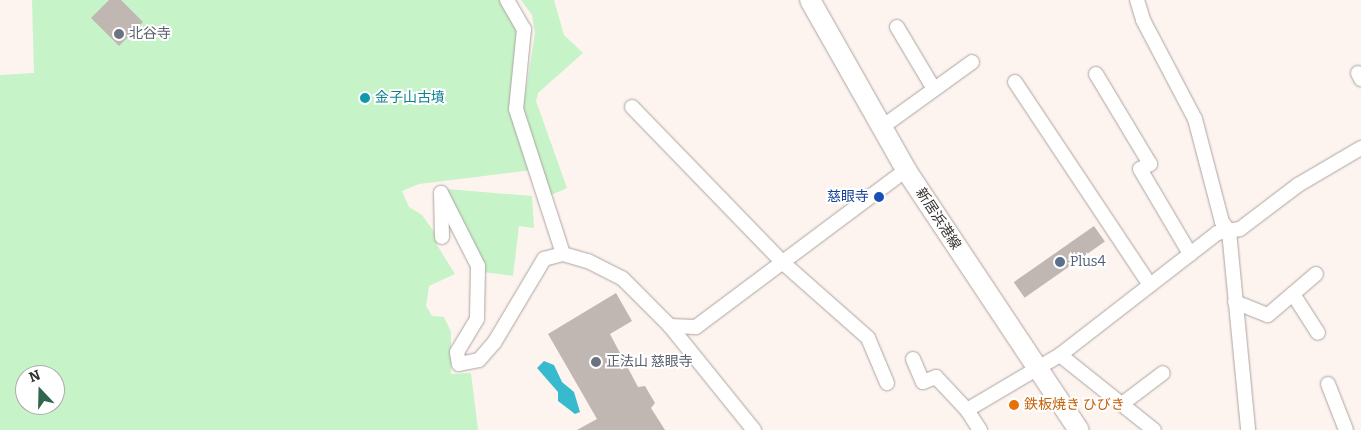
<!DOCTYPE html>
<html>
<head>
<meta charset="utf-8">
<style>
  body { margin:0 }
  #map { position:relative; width:1361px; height:430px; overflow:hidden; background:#fdf4f0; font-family:Bitter,"Noto Sans JP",serif }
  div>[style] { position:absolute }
  .green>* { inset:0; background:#c6f3c7 }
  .water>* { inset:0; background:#37bace }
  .building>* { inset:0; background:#c0b7b3; transform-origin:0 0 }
  .roads { filter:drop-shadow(0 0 1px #aca4a0) drop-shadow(0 0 1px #aca4a0) }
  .street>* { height:14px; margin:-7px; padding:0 7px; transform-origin:7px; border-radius:7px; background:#fff }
  .secondary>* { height:20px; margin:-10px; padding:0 10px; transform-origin:10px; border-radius:10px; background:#fff }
  .dots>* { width:14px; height:14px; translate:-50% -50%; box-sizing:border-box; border:2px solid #fff; border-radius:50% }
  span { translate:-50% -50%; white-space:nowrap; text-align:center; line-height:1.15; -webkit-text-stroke:4px #fff; paint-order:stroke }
  .worship-label { font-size:14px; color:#5b616d }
  .left { translate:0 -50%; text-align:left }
  .culture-label { font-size:14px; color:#0d838f }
  .transit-label { font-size:14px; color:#164399 }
  .right { translate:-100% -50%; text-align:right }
  .street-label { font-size:14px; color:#34302f }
  .service-label { font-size:14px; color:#4e5e75 }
  .food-label { font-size:14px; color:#c56008 }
  .north { position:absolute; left:15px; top:365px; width:50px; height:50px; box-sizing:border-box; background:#fff; border:1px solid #aeacac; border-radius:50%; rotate:339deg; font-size:14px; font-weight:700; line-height:20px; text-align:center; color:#34302f }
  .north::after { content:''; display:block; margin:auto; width:18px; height:22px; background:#30664d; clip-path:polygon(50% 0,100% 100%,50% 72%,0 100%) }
</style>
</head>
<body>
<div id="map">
  <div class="green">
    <i style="clip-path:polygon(evenodd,32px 0,501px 0,519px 21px,516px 63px,532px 170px,419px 184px,402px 191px,409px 207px,422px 215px,435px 233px,437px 245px,455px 274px,429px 286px,426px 306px,432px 316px,444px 317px,451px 332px,451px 374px,471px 373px,478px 430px,0 430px,0 75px,34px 73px,32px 0,25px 375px,55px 375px,55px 405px,25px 405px,25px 375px)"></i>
    <i style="clip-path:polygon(521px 0,554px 0,564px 35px,583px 53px,538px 93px,536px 101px,567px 188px,551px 195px,522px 115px,535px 33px,532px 15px)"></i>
    <i style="clip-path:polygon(447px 189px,532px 196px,534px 228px,519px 226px,513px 276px,483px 272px)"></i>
  </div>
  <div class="water">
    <i style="clip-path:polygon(544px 361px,554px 365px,562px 382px,574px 392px,580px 412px,575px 414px,558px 401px,558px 392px,537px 368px)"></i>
  </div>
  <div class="building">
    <i style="clip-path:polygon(109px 0,121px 0,143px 22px,119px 46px,91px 18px)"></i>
    <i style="left:1094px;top:226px;width:19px;height:98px;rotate:55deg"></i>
    <i style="clip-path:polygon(616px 293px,632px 321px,610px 334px,638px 387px,645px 386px,655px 403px,651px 408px,665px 430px,577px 430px,597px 419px,548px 334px)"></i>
  </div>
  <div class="roads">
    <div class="street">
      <i style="left:507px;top:0;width:34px;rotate:60deg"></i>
      <i style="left:524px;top:29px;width:80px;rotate:95.7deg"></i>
      <i style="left:516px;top:109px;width:152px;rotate:72deg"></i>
      <i style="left:1137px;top:0;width:21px;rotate:73deg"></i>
      <i style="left:1143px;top:20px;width:112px;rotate:62.3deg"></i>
      <i style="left:1195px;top:119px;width:106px;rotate:75.3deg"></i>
      <i style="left:1222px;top:222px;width:11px;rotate:52deg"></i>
      <i style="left:1229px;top:231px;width:200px;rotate:84.5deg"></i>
      <i style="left:897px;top:27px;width:72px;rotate:59.2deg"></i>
      <i style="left:1358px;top:73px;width:7px;rotate:63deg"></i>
      <i style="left:1096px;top:74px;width:105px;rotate:59deg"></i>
      <i style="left:1150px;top:164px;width:11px;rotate:153deg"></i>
      <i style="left:1140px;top:169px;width:99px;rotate:59.5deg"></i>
      <i style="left:1015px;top:82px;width:244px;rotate:56.4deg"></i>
      <i style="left:632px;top:107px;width:214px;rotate:45.9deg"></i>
      <i style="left:781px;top:261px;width:116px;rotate:41.5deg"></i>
      <i style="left:868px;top:338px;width:49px;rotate:67.1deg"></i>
      <i style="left:882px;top:127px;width:111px;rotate:-35.8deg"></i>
      <i style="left:442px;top:237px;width:44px;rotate:-91.3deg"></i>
      <i style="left:441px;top:193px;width:82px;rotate:63.1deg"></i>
      <i style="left:478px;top:266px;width:53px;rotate:91.1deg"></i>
      <i style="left:477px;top:319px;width:39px;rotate:121deg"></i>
      <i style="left:457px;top:352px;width:12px;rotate:81deg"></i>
      <i style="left:459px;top:364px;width:20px;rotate:-11deg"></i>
      <i style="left:479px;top:360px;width:23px;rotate:-49deg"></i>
      <i style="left:494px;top:343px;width:98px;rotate:-59.2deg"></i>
      <i style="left:544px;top:259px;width:20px;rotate:-15deg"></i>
      <i style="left:563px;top:254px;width:26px;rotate:16deg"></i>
      <i style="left:588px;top:261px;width:38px;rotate:27deg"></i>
      <i style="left:622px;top:278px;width:68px;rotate:45deg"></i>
      <i style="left:670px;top:326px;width:26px;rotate:2deg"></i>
      <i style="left:696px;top:327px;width:262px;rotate:-36.8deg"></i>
      <i style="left:1293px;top:294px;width:46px;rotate:57.3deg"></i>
      <i style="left:1235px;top:302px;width:35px;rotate:22deg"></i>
      <i style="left:1268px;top:315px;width:63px;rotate:-40.5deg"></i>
      <i style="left:670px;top:326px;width:134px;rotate:51.1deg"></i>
      <i style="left:1060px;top:355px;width:120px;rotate:38.6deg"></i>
      <i style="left:913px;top:359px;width:25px;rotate:67deg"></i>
      <i style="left:923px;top:382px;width:14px;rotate:-21deg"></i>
      <i style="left:936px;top:377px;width:45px;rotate:46.8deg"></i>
      <i style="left:967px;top:410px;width:108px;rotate:-30.6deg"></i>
      <i style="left:1060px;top:355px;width:199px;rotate:-37.8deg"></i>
      <i style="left:1217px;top:233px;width:23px;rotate:-10deg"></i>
      <i style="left:1240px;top:229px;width:73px;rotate:-37.2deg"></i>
      <i style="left:1298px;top:185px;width:73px;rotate:-30.4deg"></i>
      <i style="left:1328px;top:384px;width:49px;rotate:68.6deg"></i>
      <i style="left:1122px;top:404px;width:51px;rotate:-37.1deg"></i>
      <i style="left:967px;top:410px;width:24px;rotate:57deg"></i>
    </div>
    <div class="secondary">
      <i style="left:810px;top:0;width:195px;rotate:60.5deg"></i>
      <i style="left:906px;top:170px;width:312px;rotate:56.4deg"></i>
    </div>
  </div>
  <div class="dots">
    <i style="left:119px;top:34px;background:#6b7280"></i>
    <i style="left:365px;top:98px;background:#0f9aa8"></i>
    <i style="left:879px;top:197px;background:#1a4fb4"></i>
    <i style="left:1060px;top:262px;background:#5c6f8a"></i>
    <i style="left:596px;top:362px;background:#6b7280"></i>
    <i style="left:1014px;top:405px;background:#e8710a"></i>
  </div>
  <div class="worship-label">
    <span class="left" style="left:129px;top:34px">北谷寺</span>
    <span class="left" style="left:606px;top:362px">正法山 慈眼寺</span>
  </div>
  <div class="culture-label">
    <span class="left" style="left:375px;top:98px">金子山古墳</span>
  </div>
  <div class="transit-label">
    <span class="right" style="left:869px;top:197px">慈眼寺</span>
  </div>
  <div class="street-label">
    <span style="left:938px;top:219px;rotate:57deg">新居浜港線</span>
  </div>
  <div class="service-label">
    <span class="left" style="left:1070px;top:262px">Plus4</span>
  </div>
  <div class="food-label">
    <span class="left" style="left:1024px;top:405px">鉄板焼き ひびき</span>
  </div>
  <div class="north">N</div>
</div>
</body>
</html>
